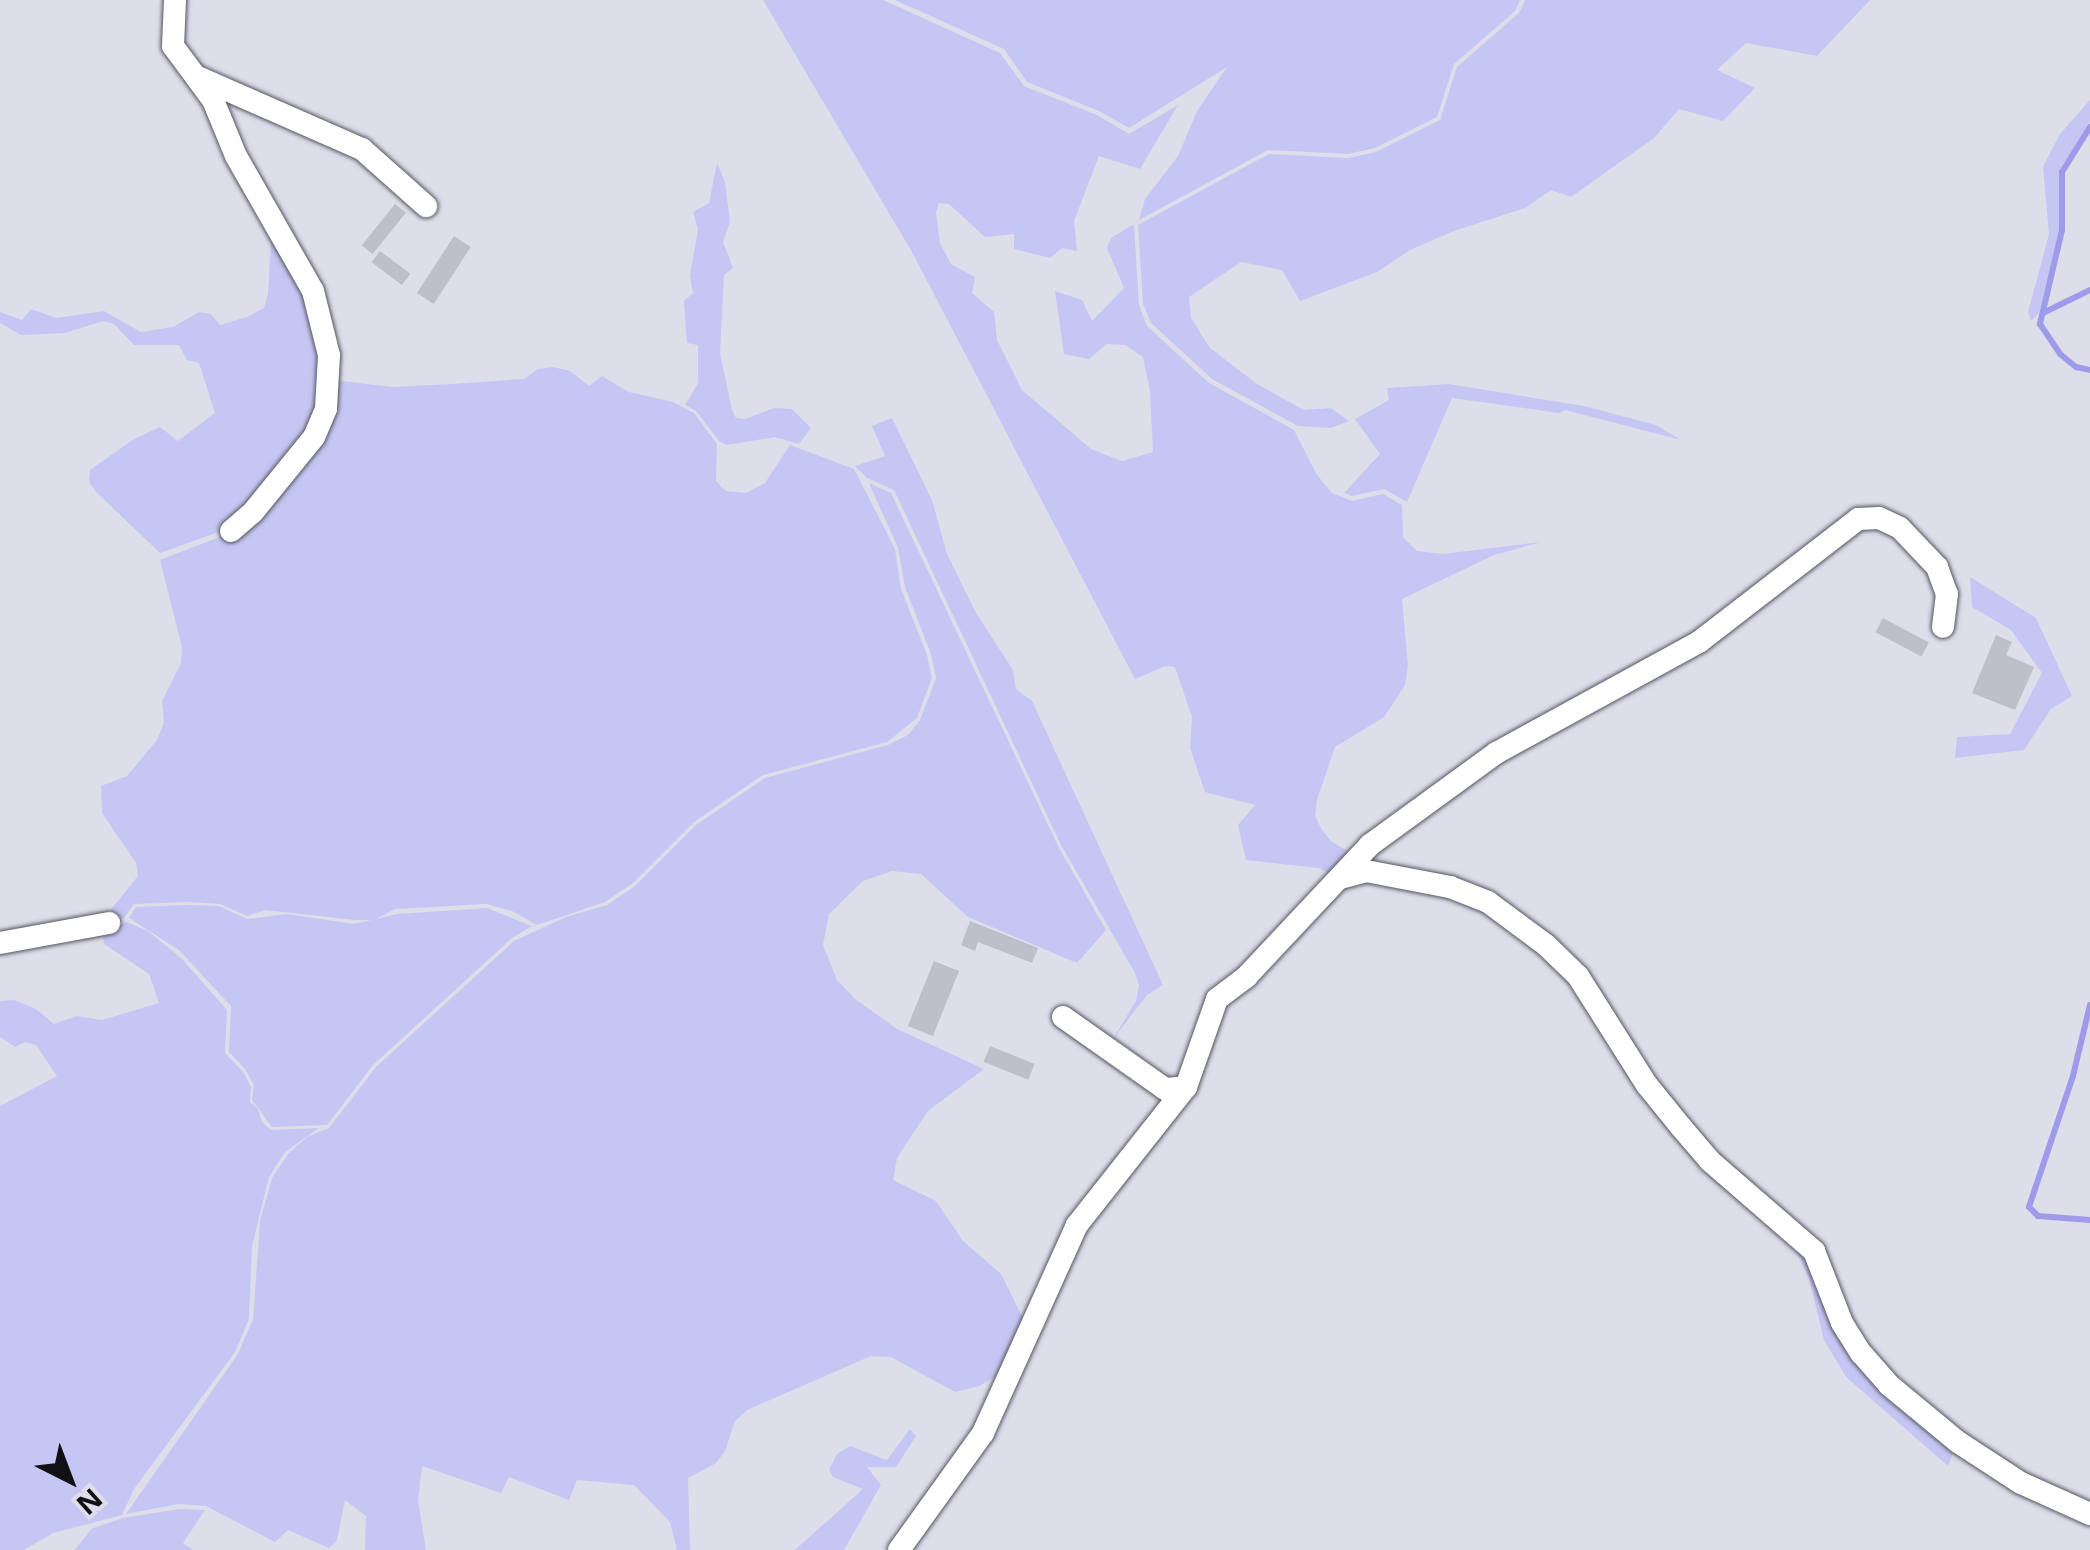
<!DOCTYPE html>
<html>
<head>
<meta charset="utf-8">
<style>
  body { margin:0 }
  #map { position:relative; width:2090px; height:1550px; overflow:hidden; background:#dddeea; font-family:"Noto Sans",sans-serif }
  div>[style] { position:absolute }
  .green>* { inset:0; background:#c6c6f4 }
  .stream>* { height:6px; margin:-3px; padding:0 3px; transform-origin:3px; border-radius:3px; background:#9e9bea }
  .building>* { inset:0; background:#bebfcb; transform-origin:0 0 }
  .roads { filter:drop-shadow(0 0 2px #555560) drop-shadow(0 0 2px #555560) }
  .minor>* { height:22px; margin:-11px; padding:0 11px; transform-origin:11px; border-radius:11px; background:#fff }
  span { translate:-50% -50%; white-space:nowrap; text-align:center; line-height:1.15; -webkit-text-stroke:9px #dddeea; paint-order:stroke }
  .north { position:absolute; left:20px; top:1430px; width:100px; height:100px; -webkit-text-stroke:8px #dddeea; paint-order:stroke; rotate:138deg; font-size:28px; font-weight:700; line-height:40px; text-align:center; color:#111115 }
  .north::after { content:''; display:block; margin:auto; width:35px; height:45px; background:#111115; clip-path:polygon(50% 0,100% 100%,50% 72%,0 100%) }
</style>
</head>
<body>
<div id="map">
  <div class="green">
    <i style="clip-path:polygon(763px 0,883px 0,1000px 53px,1024px 86px,1097px 115px,1129px 134px,1178px 105px,1140px 169px,1099px 156px,1074px 221px,1077px 251px,1062px 248px,1050px 258px,1014px 249px,1014px 234px,985px 237px,949px 204px,939px 203px,936px 213px,940px 243px,951px 264px,975px 277px,972px 293px,994px 312px,997px 340px,1022px 390px,1091px 449px,1122px 461px,1153px 452px,1150px 391px,1143px 357px,1125px 345px,1107px 344px,1089px 359px,1064px 354px,1055px 291px,1082px 300px,1092px 321px,1124px 288px,1107px 248px,1111px 238px,1134px 224px,1139px 305px,1147px 326px,1209px 383px,1294px 430px,1317px 475px,1332px 493px,1352px 501px,1383px 494px,1402px 505px,1403px 537px,1417px 551px,1443px 554px,1541px 542px,1494px 555px,1402px 599px,1408px 666px,1405px 685px,1384px 717px,1335px 747px,1317px 800px,1315px 816px,1322px 830px,1332px 842px,1356px 856px,1334px 877px,1319px 868px,1246px 860px,1238px 825px,1255px 805px,1205px 792px,1190px 748px,1192px 717px,1175px 667px,1165px 666px,1135px 679px,912px 252px)"></i>
    <i style="clip-path:polygon(895px 0,1520px 0,1515px 11px,1454px 64px,1437px 117px,1375px 148px,1348px 154px,1268px 150px,1139px 220px,1145px 199px,1178px 156px,1197px 111px,1227px 67px,1129px 128px,1099px 111px,1027px 82px,1004px 49px)"></i>
    <i style="clip-path:polygon(1525px 0,1870px 0,1817px 56px,1746px 43px,1717px 70px,1755px 88px,1723px 121px,1679px 109px,1654px 138px,1571px 197px,1551px 190px,1525px 208px,1454px 231px,1410px 250px,1377px 272px,1300px 301px,1282px 270px,1241px 262px,1189px 297px,1191px 318px,1210px 348px,1257px 384px,1304px 410px,1331px 408px,1349px 421px,1331px 428px,1298px 426px,1212px 379px,1151px 323px,1143px 304px,1138px 225px,1269px 154px,1348px 158px,1376px 152px,1440px 120px,1457px 67px,1519px 13px)"></i>
    <i style="clip-path:polygon(2090px 100px,2090px 122px,2059px 171px,2059px 230px,2054px 262px,2039px 313px,2031px 321px,2028px 312px,2049px 234px,2043px 167px,2060px 134px)"></i>
    <i style="clip-path:polygon(717px 163px,725px 182px,730px 222px,723px 242px,733px 268px,724px 275px,720px 353px,732px 410px,736px 418px,745px 419px,774px 408px,792px 409px,811px 428px,799px 444px,775px 437px,727px 445px,719px 441px,696px 411px,685px 405px,698px 383px,698px 345px,687px 343px,684px 301px,693px 293px,690px 276px,698px 229px,693px 212px,709px 203px)"></i>
    <i style="clip-path:polygon(272px 230px,310px 294px,323px 346px,317px 419px,224px 530px,160px 553px,96px 492px,89px 482px,90px 470px,134px 439px,160px 427px,178px 441px,215px 413px,199px 363px,187px 360px,179px 345px,134px 345px,114px 324px,103px 321px,65px 333px,21px 335px,0 323px,0 312px,22px 320px,31px 309px,56px 318px,104px 311px,141px 332px,173px 327px,199px 312px,211px 314px,220px 325px,247px 317px,264px 308px,268px 294px)"></i>
    <i style="clip-path:polygon(553px 367px,570px 371px,589px 386px,602px 376px,629px 392px,673px 402px,694px 413px,717px 444px,716px 481px,726px 491px,746px 493px,765px 483px,790px 445px,854px 469px,895px 549px,901px 589px,927px 655px,932px 678px,917px 718px,887px 742px,763px 775px,694px 822px,633px 883px,605px 902px,537px 925px,512px 911px,486px 904px,395px 909px,374px 920px,355px 920px,265px 910px,247px 916px,220px 904px,186px 902px,134px 904px,124px 918px,100px 923px,138px 876px,136px 863px,102px 813px,101px 786px,127px 776px,157px 740px,164px 723px,162px 701px,181px 663px,182px 647px,160px 560px,230px 533px,261px 508px,333px 380px,393px 387px,452px 384px,524px 379px,538px 369px)"></i>
    <i style="clip-path:polygon(1449px 384px,1584px 406px,1656px 425px,1681px 440px,1565px 410px,1559px 413px,1452px 398px,1407px 502px,1384px 489px,1352px 496px,1344px 493px,1380px 454px,1355px 419px,1389px 400px,1387px 388px)"></i>
    <i style="clip-path:polygon(892px 418px,932px 500px,947px 554px,976px 613px,1013px 670px,1016px 689px,1032px 701px,1163px 985px,1147px 995px,1111px 1042px,1136px 1001px,1139px 985px,1135px 973px,1061px 845px,894px 490px,867px 478px,855px 466px,885px 456px,872px 426px)"></i>
    <i style="clip-path:polygon(869px 483px,891px 493px,1058px 846px,1106px 930px,1077px 963px,968px 917px,921px 874px,892px 871px,863px 881px,829px 914px,823px 945px,837px 980px,854px 998px,897px 1029px,984px 1069px,928px 1111px,897px 1158px,893px 1180px,936px 1201px,963px 1241px,1001px 1274px,1028px 1328px,1009px 1369px,979px 1386px,955px 1392px,891px 1357px,871px 1356px,747px 1410px,735px 1421px,725px 1451px,716px 1463px,688px 1478px,690px 1550px,677px 1550px,670px 1522px,634px 1485px,577px 1480px,569px 1500px,509px 1477px,501px 1493px,422px 1466px,418px 1500px,426px 1550px,365px 1550px,366px 1516px,345px 1500px,337px 1540px,329px 1548px,288px 1530px,275px 1542px,206px 1506px,178px 1504px,126px 1514px,238px 1354px,253px 1319px,260px 1221px,272px 1178px,288px 1154px,307px 1137px,329px 1128px,376px 1067px,514px 941px,566px 917px,607px 905px,635px 886px,696px 825px,765px 778px,888px 745px,908px 735px,920px 720px,936px 678px,931px 654px,905px 587px,898px 548px)"></i>
    <i style="clip-path:polygon(1970px 577px,2036px 618px,2072px 696px,2051px 709px,2024px 750px,1955px 758px,1957px 737px,2010px 734px,2042px 673px,2011px 630px,1972px 607px)"></i>
    <i style="clip-path:polygon(187px 905px,219px 906px,247px 919px,287px 914px,354px 924px,397px 914px,487px 908px,532px 926px,512px 938px,373px 1065px,327px 1125px,272px 1127px,252px 1100px,254px 1085px,245px 1069px,229px 1052px,231px 1006px,179px 950px,129px 918px,136px 907px)"></i>
    <i style="clip-path:polygon(127px 922px,148px 931px,182px 959px,227px 1010px,225px 1053px,244px 1073px,251px 1087px,250px 1102px,258px 1109px,262px 1122px,271px 1130px,319px 1128px,285px 1152px,269px 1177px,252px 1246px,249px 1319px,235px 1352px,134px 1489px,122px 1515px,53px 1533px,24px 1550px,0 1550px,0 1106px,57px 1076px,36px 1045px,25px 1042px,15px 1047px,0 1037px,0 1001px,14px 1000px,36px 1009px,54px 1024px,76px 1016px,102px 1020px,159px 1003px,149px 974px,104px 944px,102px 929px)"></i>
    <i style="clip-path:polygon(1789px 1236px,1806px 1254px,1839px 1327px,1955px 1448px,1948px 1466px,1846px 1377px,1824px 1340px,1809px 1278px)"></i>
    <i style="clip-path:polygon(910px 1429px,916px 1436px,896px 1467px,867px 1467px,881px 1485px,844px 1550px,795px 1550px,863px 1489px,833px 1477px,829px 1470px,837px 1454px,850px 1446px,887px 1460px)"></i>
    <i style="clip-path:polygon(179px 1509px,205px 1510px,183px 1543px,193px 1550px,75px 1550px,91px 1529px,123px 1518px)"></i>
  </div>
  <div class="stream">
    <i style="left:2090px;top:127px;width:53px;rotate:121.9deg"></i>
    <i style="left:2062px;top:172px;width:58px;rotate:90deg"></i>
    <i style="left:2062px;top:230px;width:97px;rotate:103.2deg"></i>
    <i style="left:2040px;top:324px;width:36px;rotate:56deg"></i>
    <i style="left:2060px;top:354px;width:21px;rotate:39deg"></i>
    <i style="left:2076px;top:367px;width:14px;rotate:12deg"></i>
    <i style="left:2043px;top:313px;width:52px;rotate:-26.1deg"></i>
    <i style="left:2090px;top:1005px;width:73px;rotate:103.5deg"></i>
    <i style="left:2073px;top:1076px;width:138px;rotate:108.6deg"></i>
    <i style="left:2029px;top:1207px;width:13px;rotate:45deg"></i>
    <i style="left:2038px;top:1216px;width:52px;rotate:4.4deg"></i>
  </div>
  <div class="building">
    <i style="left:395px;top:204px;width:14px;height:53px;rotate:39deg"></i>
    <i style="left:454px;top:236px;width:20px;height:68px;rotate:33deg"></i>
    <i style="left:380px;top:251px;width:38px;height:14px;rotate:37deg"></i>
    <i style="left:1883px;top:618px;width:52px;height:16px;rotate:28deg"></i>
    <i style="clip-path:polygon(1996px 635px,2012px 642px,2006px 655px,2034px 667px,2015px 710px,1972px 693px)"></i>
    <i style="clip-path:polygon(970px 921px,1038px 948px,1032px 963px,978px 942px,975px 951px,961px 945px)"></i>
    <i style="left:934px;top:961px;width:27px;height:70px;rotate:22deg"></i>
    <i style="left:990px;top:1046px;width:48px;height:17px;rotate:22deg"></i>
  </div>
  <div class="roads">
    <div class="minor">
      <i style="left:175px;top:0;width:46px;rotate:92.5deg"></i>
      <i style="left:173px;top:46px;width:67px;rotate:53.5deg"></i>
      <i style="left:213px;top:100px;width:61px;rotate:67.7deg"></i>
      <i style="left:236px;top:156px;width:155px;rotate:60.3deg"></i>
      <i style="left:313px;top:291px;width:66px;rotate:76deg"></i>
      <i style="left:329px;top:355px;width:54px;rotate:93.2deg"></i>
      <i style="left:326px;top:409px;width:30px;rotate:113deg"></i>
      <i style="left:314px;top:437px;width:97px;rotate:129.1deg"></i>
      <i style="left:253px;top:512px;width:29px;rotate:139deg"></i>
      <i style="left:200px;top:78px;width:177px;rotate:23.7deg"></i>
      <i style="left:362px;top:149px;width:86px;rotate:41.7deg"></i>
      <i style="left:1340px;top:878px;width:27px;rotate:-15deg"></i>
      <i style="left:1366px;top:871px;width:86px;rotate:10.8deg"></i>
      <i style="left:1450px;top:887px;width:41px;rotate:21.5deg"></i>
      <i style="left:1488px;top:902px;width:72px;rotate:36.6deg"></i>
      <i style="left:1546px;top:945px;width:45px;rotate:44.1deg"></i>
      <i style="left:1578px;top:976px;width:129px;rotate:57.7deg"></i>
      <i style="left:1647px;top:1085px;width:54px;rotate:51deg"></i>
      <i style="left:1681px;top:1127px;width:45px;rotate:49.5deg"></i>
      <i style="left:1710px;top:1161px;width:138px;rotate:40.9deg"></i>
      <i style="left:1814px;top:1251px;width:77px;rotate:68.7deg"></i>
      <i style="left:1842px;top:1323px;width:36px;rotate:58deg"></i>
      <i style="left:1861px;top:1353px;width:43px;rotate:48.8deg"></i>
      <i style="left:1889px;top:1385px;width:89px;rotate:39.6deg"></i>
      <i style="left:1958px;top:1442px;width:75px;rotate:33.1deg"></i>
      <i style="left:2021px;top:1483px;width:76px;rotate:24.2deg"></i>
      <i style="left:0;top:943px;width:111px;rotate:-10.4deg"></i>
      <i style="left:1063px;top:1017px;width:125px;rotate:35.2deg"></i>
      <i style="left:1165px;top:1089px;width:21px;rotate:-5deg"></i>
      <i style="left:899px;top:1550px;width:144px;rotate:-54.3deg"></i>
      <i style="left:983px;top:1433px;width:228px;rotate:-65.7deg"></i>
      <i style="left:1077px;top:1225px;width:176px;rotate:-51.7deg"></i>
      <i style="left:1186px;top:1087px;width:93px;rotate:-70.6deg"></i>
      <i style="left:1217px;top:999px;width:38px;rotate:-37deg"></i>
      <i style="left:1247px;top:976px;width:180px;rotate:-46.8deg"></i>
      <i style="left:1370px;top:845px;width:156px;rotate:-36.1deg"></i>
      <i style="left:1496px;top:753px;width:231px;rotate:-28.7deg"></i>
      <i style="left:1699px;top:642px;width:201px;rotate:-37.7deg"></i>
      <i style="left:1858px;top:519px;width:21px;rotate:-3deg"></i>
      <i style="left:1879px;top:518px;width:23px;rotate:25deg"></i>
      <i style="left:1900px;top:528px;width:54px;rotate:46.5deg"></i>
      <i style="left:1937px;top:567px;width:29px;rotate:70deg"></i>
      <i style="left:1947px;top:594px;width:33px;rotate:97deg"></i>
    </div>
  </div>
  <div class="north">N</div>
</div>
</body>
</html>
